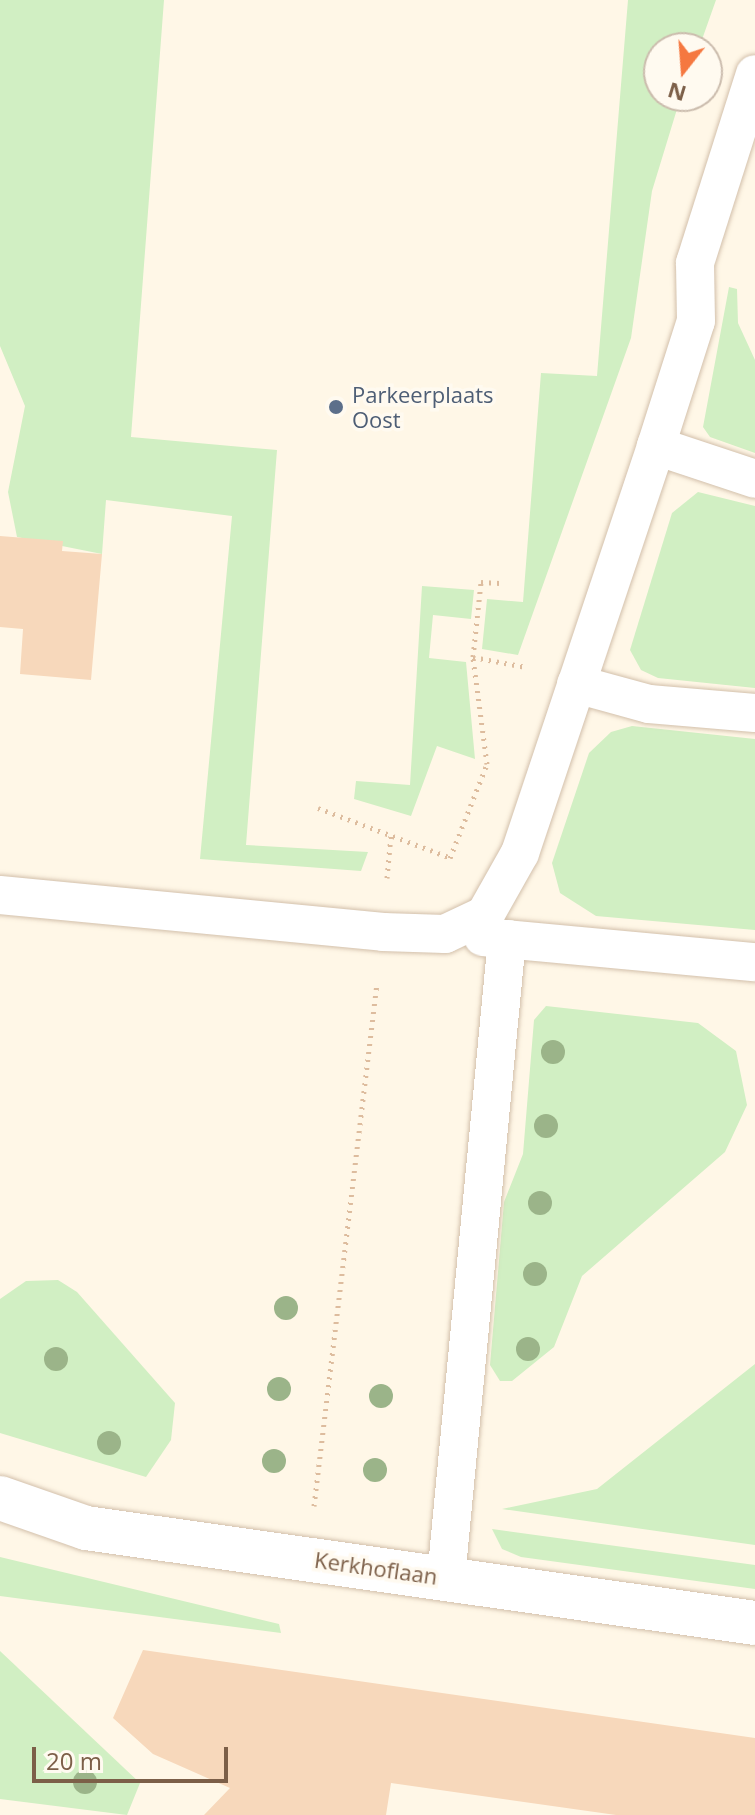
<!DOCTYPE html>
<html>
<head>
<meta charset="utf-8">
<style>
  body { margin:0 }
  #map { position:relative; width:755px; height:1815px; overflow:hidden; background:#fff7e7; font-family:"Open Sans",sans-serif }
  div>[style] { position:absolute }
  .green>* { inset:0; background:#d1efc3 }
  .building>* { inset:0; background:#f7d8bb }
  .path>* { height:5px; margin-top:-2.5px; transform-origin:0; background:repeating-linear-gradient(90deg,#ddbc9e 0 2px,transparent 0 8px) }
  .roads { filter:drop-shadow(0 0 2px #d3c0ab) drop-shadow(0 0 2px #d3c0ab) }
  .service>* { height:38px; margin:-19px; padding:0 19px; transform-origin:19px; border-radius:19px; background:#fff }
  .minor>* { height:44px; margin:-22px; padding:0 22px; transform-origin:22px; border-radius:22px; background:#fff }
  .trees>* { width:24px; height:24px; margin:-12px; border-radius:50%; background:#9bb489 }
  .dots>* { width:22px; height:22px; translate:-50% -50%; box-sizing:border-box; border:4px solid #fffaf0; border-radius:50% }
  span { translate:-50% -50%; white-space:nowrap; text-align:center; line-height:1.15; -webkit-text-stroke:7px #fffaf0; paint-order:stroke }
  .service-label { font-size:22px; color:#4e5e75 }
  .left { translate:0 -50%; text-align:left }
  .street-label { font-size:22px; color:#7c5f48 }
  .north { position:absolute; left:643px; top:32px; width:80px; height:80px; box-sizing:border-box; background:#fffaf0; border:2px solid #cbbcad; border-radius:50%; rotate:197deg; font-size:22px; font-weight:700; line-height:32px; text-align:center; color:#7c5f48 }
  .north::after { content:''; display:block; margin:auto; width:28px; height:36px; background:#f57840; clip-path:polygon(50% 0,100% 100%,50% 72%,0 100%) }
  .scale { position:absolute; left:32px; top:1747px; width:196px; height:36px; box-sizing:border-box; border:4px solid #7c5f48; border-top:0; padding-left:10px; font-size:24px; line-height:28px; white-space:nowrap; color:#7c5f48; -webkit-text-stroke:6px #fffaf0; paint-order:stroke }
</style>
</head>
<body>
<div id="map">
  <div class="green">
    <i style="clip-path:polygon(0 0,164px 0,131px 437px,277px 450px,246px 845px,368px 852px,361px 871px,200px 859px,232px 516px,106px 500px,102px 554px,17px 537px,8px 492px,25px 406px,0 346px)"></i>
    <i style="clip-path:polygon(628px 0,716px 0,699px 48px,659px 48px,659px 96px,681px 96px,652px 191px,631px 338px,518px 655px,482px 649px,487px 599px,523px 602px,541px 373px,597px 376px)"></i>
    <i style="clip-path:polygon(729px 287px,737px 289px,738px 323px,755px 360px,755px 453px,710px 437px,703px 427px)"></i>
    <i style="clip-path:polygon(698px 492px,755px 506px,755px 688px,658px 678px,641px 670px,630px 650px,672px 513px)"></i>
    <i style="clip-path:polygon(422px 586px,474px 590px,471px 619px,433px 615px,429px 658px,466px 662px,475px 759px,437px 746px,411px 816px,354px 799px,356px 781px,410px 785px)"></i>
    <i style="clip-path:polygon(632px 726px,755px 739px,755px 930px,596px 916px,560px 893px,552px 863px,589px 753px,611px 732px)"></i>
    <i style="clip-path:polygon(546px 1006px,698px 1023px,736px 1051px,747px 1105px,725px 1152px,582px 1276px,554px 1347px,512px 1381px,500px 1381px,490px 1365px,504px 1202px,523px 1154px,534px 1020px)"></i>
    <i style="clip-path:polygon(58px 1280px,77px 1292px,175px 1403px,171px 1440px,146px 1477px,0 1433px,0 1299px,26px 1281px)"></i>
    <i style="clip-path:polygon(755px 1364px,755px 1545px,502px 1509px,597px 1489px)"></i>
    <i style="clip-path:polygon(492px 1529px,755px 1565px,755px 1589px,521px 1557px,502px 1549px)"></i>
    <i style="clip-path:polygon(0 1557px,279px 1624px,281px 1633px,0 1596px)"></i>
    <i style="clip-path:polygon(0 1651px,140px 1783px,127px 1815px,0 1799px)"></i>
  </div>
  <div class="building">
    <i style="clip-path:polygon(0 536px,63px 541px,62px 551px,102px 554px,91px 680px,20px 674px,23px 629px,0 627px)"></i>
    <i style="clip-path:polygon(143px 1650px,755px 1738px,755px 1815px,616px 1815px,391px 1783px,386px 1815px,204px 1815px,230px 1788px,153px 1754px,113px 1718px)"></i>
  </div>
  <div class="path">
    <i style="left:473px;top:657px;width:54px;rotate:10.7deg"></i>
    <i style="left:318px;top:808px;width:142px;rotate:20.6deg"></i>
    <i style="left:450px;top:858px;width:101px;rotate:-68.5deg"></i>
    <i style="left:487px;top:764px;width:108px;rotate:-97.5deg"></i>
    <i style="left:473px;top:657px;width:75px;rotate:-83.9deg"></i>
    <i style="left:481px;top:582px;width:19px;rotate:3deg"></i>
    <i style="left:387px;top:878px;width:43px;rotate:-84.7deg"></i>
    <i style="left:314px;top:1506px;width:527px;rotate:-83.13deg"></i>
  </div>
  <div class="roads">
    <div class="service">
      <i style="left:656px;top:446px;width:104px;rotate:18.4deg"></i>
      <i style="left:576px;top:684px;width:76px;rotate:15.3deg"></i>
      <i style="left:649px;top:704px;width:106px;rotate:4.9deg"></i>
      <i style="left:0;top:895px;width:385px;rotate:5.5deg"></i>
      <i style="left:383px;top:932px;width:62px;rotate:1.8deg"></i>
      <i style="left:445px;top:934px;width:44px;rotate:-25.4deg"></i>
      <i style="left:485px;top:915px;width:71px;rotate:-60.6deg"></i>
      <i style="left:520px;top:853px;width:429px;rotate:-71.5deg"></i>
      <i style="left:656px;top:446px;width:131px;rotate:-72.3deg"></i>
      <i style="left:696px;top:321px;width:58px;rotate:-91deg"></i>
      <i style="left:695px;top:263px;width:198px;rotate:-72.4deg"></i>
      <i style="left:483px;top:937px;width:273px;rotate:5.3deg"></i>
      <i style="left:446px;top:1578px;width:642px;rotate:-84.55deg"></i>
    </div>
    <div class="minor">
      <i style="left:0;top:1498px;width:91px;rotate:19.2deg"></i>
      <i style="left:86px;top:1528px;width:676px;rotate:8.08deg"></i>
    </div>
  </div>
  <div class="trees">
    <i style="left:553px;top:1052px"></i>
    <i style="left:546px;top:1126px"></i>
    <i style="left:540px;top:1203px"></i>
    <i style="left:535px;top:1274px"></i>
    <i style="left:286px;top:1308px"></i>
    <i style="left:528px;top:1349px"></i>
    <i style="left:56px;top:1359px"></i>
    <i style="left:279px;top:1389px"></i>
    <i style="left:381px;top:1396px"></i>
    <i style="left:109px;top:1443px"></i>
    <i style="left:274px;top:1461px"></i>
    <i style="left:375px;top:1470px"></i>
    <i style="left:85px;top:1782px"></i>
  </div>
  <div class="dots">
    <i style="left:336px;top:407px;background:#5c6f8a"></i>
  </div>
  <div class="service-label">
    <span class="left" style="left:352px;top:407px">Parkeerplaats<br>Oost</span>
  </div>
  <div class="street-label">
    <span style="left:376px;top:1568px;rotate:8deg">Kerkhoflaan</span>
  </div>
  <div class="north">N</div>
  <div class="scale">20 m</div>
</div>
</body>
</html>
